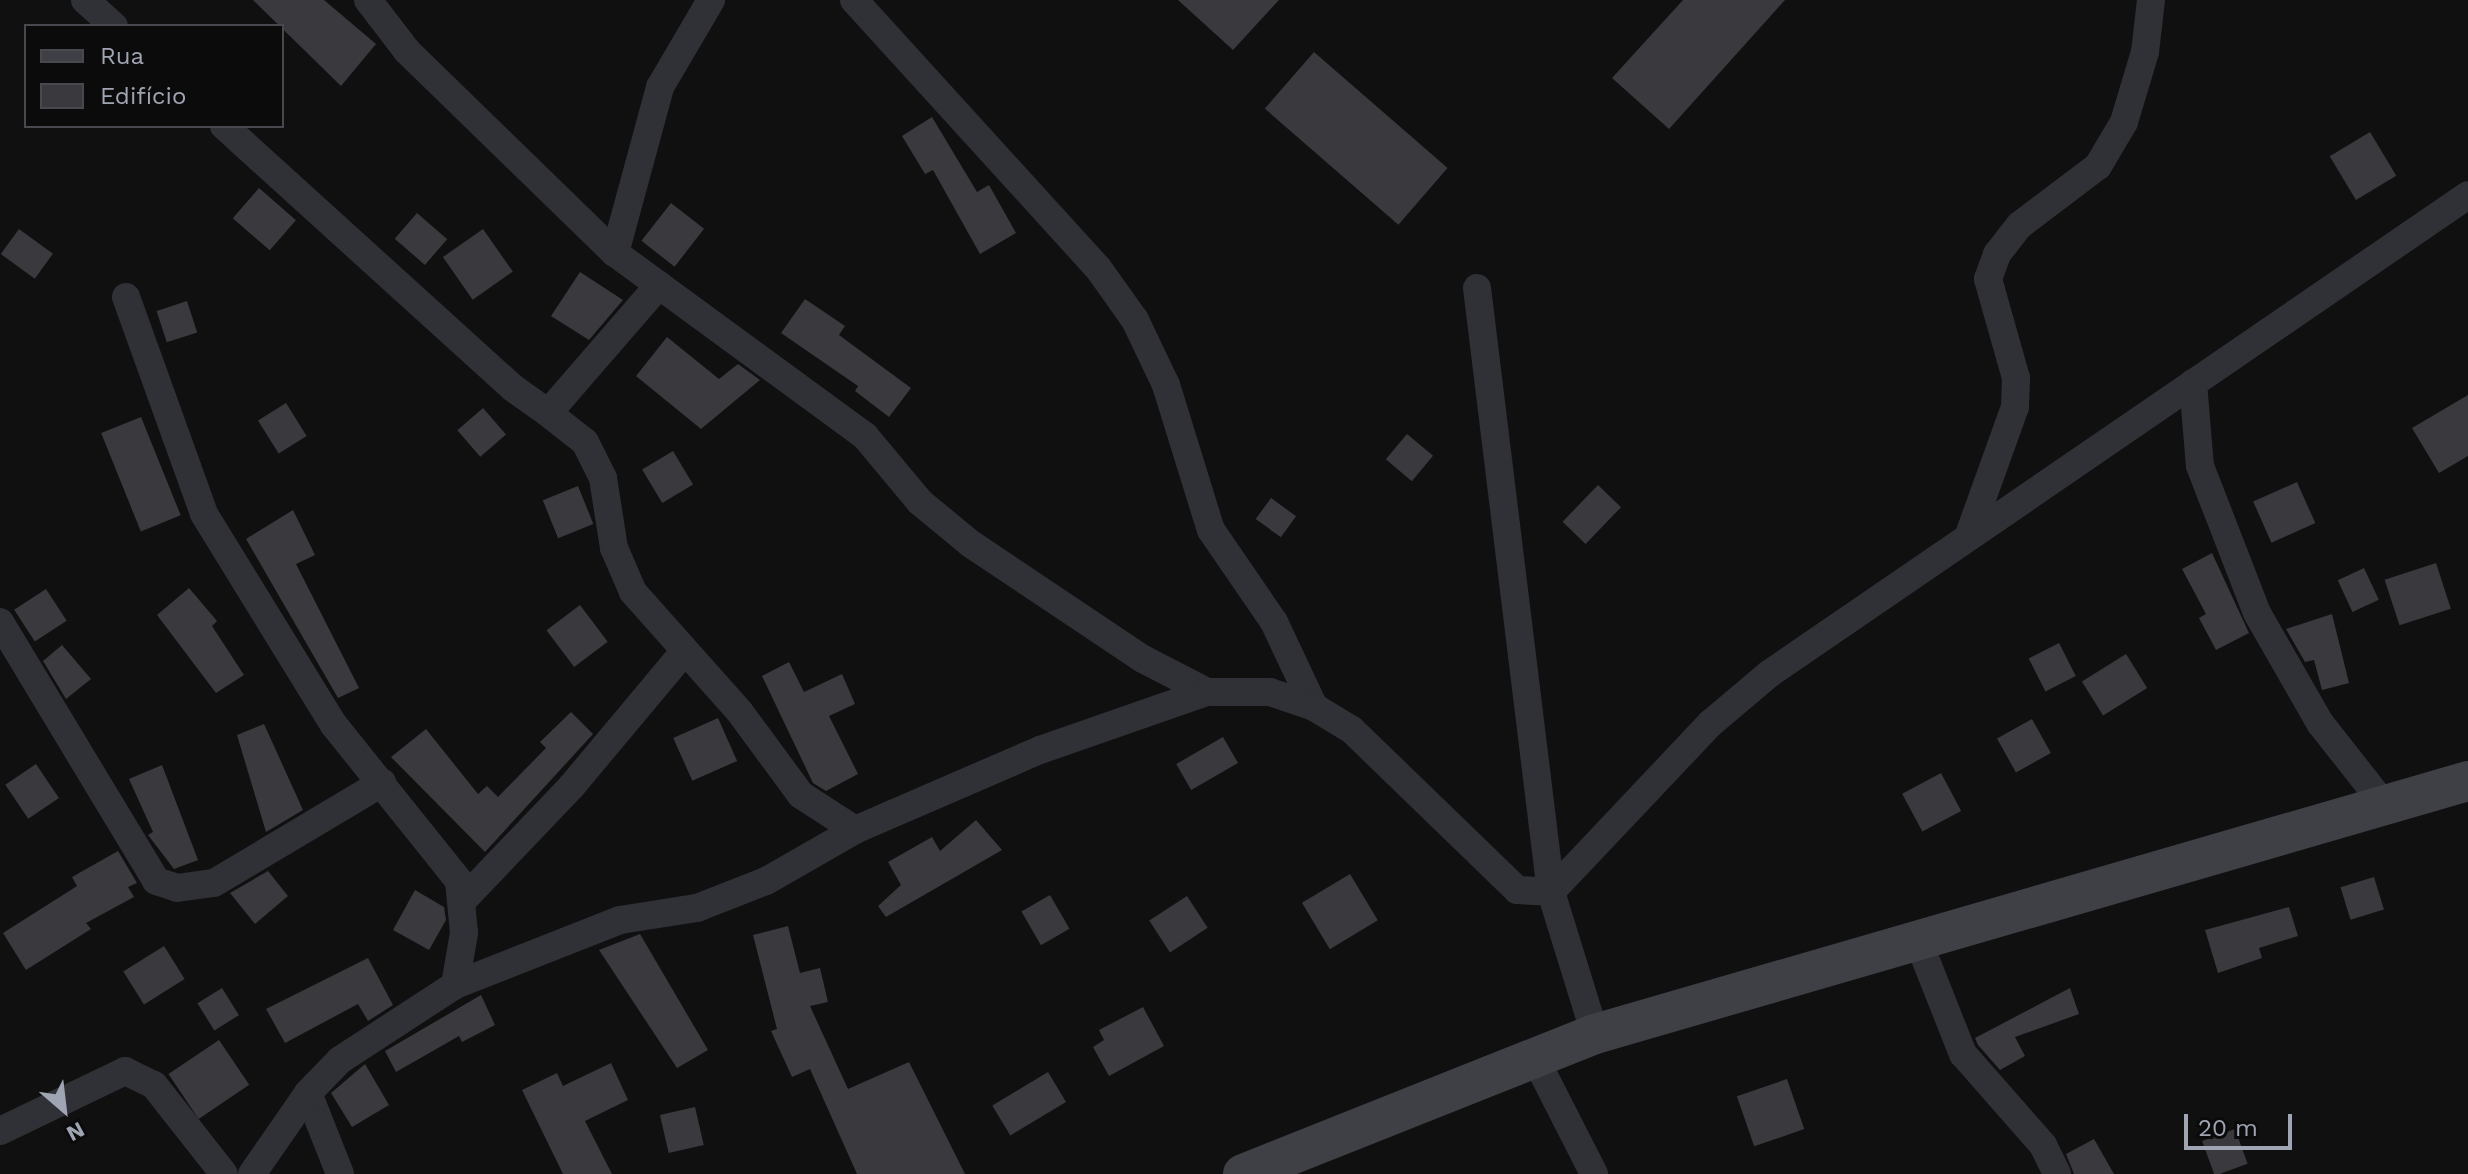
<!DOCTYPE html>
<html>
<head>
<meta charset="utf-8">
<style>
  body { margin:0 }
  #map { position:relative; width:2468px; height:1174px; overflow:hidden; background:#101011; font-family:"Work Sans",sans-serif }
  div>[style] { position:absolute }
  .building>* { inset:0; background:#39393e; transform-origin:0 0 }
  .street>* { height:28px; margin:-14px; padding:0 14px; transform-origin:14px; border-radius:14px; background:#303136 }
  .secondary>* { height:40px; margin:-20px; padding:0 20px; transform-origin:20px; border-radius:20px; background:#3e4046 }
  span { translate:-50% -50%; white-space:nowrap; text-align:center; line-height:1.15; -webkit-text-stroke:6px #0b0b0c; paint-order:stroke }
  .legend { position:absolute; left:24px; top:24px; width:260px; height:104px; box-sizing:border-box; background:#0b0b0c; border:2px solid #47494f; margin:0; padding:10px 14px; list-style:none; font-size:24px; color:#a0a5b3 }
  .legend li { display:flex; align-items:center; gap:16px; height:40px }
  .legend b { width:40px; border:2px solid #47494f }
  .north { position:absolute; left:24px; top:1070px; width:80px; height:80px; -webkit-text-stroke:6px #0b0b0c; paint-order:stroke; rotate:152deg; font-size:22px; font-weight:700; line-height:32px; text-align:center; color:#a0a5b3 }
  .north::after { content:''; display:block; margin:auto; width:28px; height:36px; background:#a0a5b3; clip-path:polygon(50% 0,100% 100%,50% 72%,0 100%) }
  .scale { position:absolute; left:2184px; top:1114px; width:108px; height:36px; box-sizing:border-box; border:4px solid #a0a5b3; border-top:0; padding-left:10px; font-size:24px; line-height:28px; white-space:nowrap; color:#a0a5b3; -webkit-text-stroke:6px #0b0b0c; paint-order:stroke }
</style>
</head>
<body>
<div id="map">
  <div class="building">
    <i style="clip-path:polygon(253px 0,324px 0,376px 44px,341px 86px)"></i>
    <i style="clip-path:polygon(1178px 0,1279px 0,1233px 50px)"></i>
    <i style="clip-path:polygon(1683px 0,1785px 0,1669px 129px,1612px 78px)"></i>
    <i style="left:1314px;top:52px;width:177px;height:75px;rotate:41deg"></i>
    <i style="clip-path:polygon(932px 117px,977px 192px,989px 185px,1016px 233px,980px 254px,933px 170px,925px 174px,902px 136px)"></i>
    <i style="left:2370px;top:132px;width:51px;height:47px;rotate:59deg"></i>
    <i style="left:259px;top:188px;width:49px;height:40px;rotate:41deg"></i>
    <i style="left:671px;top:203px;width:42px;height:48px;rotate:38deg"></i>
    <i style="left:417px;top:213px;width:40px;height:34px;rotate:41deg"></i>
    <i style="left:19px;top:229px;width:42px;height:31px;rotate:36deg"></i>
    <i style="left:483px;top:229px;width:52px;height:49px;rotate:55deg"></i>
    <i style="clip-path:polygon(580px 272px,623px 300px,589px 340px,551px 316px)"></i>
    <i style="clip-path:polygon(805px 299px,845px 326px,839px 335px,911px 388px,889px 417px,855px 391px,858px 386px,781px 333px)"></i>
    <i style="left:187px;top:301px;width:33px;height:32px;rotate:72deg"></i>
    <i style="clip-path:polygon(667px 337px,719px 379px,738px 364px,760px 380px,701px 429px,636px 376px)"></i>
    <i style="clip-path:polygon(2468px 395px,2468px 456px,2439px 473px,2412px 428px)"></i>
    <i style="left:286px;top:403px;width:39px;height:33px;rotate:58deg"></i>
    <i style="left:483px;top:408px;width:35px;height:34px;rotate:49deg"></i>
    <i style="left:141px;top:417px;width:106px;height:43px;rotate:68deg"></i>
    <i style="left:1407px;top:434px;width:34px;height:33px;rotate:40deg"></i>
    <i style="left:673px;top:451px;width:39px;height:36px;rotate:59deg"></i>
    <i style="left:2297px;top:482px;width:45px;height:48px;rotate:66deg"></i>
    <i style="left:1598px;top:485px;width:32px;height:51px;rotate:44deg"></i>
    <i style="left:578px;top:486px;width:41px;height:38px;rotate:68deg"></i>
    <i style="left:1271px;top:498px;width:31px;height:26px;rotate:36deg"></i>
    <i style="clip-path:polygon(293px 510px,315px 555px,296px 564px,359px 688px,338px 698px,246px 539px)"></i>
    <i style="clip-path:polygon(2212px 553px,2249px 633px,2216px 650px,2199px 618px,2206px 614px,2182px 569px)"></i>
    <i style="left:2436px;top:563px;width:48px;height:54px;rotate:72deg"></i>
    <i style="left:2364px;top:568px;width:35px;height:29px;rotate:65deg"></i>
    <i style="clip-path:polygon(189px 588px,217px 621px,212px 626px,244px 675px,216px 693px,157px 615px)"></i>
    <i style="left:46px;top:589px;width:38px;height:38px;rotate:57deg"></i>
    <i style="left:580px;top:605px;width:46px;height:42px;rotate:53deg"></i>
    <i style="clip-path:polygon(2332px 614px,2349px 683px,2322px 690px,2314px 660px,2305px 662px,2286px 629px)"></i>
    <i style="left:2059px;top:643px;width:37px;height:34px;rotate:63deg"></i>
    <i style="clip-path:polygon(62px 645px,91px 679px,66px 699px,43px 661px)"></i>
    <i style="left:2126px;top:654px;width:40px;height:52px;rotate:58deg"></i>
    <i style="clip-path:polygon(789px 662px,804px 692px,842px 674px,855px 704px,829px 716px,858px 774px,826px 791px,813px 783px,762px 676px)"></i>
    <i style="clip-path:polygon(571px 712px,593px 734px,485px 852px,391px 757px,426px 729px,478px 794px,487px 786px,498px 797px,546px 748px,540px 742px)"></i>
    <i style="left:718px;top:718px;width:47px;height:49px;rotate:66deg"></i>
    <i style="left:2032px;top:719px;width:39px;height:40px;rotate:61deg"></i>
    <i style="clip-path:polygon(264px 724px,303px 810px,266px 832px,237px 735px)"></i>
    <i style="left:1223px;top:737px;width:30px;height:54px;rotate:60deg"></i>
    <i style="left:36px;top:764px;width:41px;height:37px;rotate:56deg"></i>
    <i style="clip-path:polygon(162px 765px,198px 860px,174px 869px,148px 835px,153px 832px,129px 779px)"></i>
    <i style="left:1941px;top:773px;width:43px;height:44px;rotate:62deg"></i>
    <i style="clip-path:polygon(976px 820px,1002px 850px,886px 917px,878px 906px,901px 885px,888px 862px,932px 837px,940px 851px)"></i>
    <i style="clip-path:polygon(118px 851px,137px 883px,128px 887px,134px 897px,86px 923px,91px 929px,26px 970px,3px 933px,77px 886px,72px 877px)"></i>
    <i style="clip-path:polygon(268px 871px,288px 896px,255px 924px,230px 893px)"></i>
    <i style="left:1350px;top:874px;width:54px;height:56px;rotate:59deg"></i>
    <i style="left:2374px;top:877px;width:34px;height:35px;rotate:73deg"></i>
    <i style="clip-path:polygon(415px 890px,444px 907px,446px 920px,429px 950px,393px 930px)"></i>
    <i style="left:1050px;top:895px;width:39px;height:33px;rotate:60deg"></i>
    <i style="left:1187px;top:896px;width:38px;height:45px;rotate:57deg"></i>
    <i style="clip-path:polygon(2289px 907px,2298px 936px,2259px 948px,2262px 958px,2218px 973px,2205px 930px)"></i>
    <i style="clip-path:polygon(788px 926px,800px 973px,820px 968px,828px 1002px,810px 1006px,848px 1089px,909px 1062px,965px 1174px,857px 1174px,810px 1069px,792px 1077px,771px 1031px,777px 1029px,753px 935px)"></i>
    <i style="clip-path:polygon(640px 934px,708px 1050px,677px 1068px,599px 950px)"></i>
    <i style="left:164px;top:946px;width:39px;height:48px;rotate:58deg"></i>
    <i style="clip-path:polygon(368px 958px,393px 1005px,368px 1021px,358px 1004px,285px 1043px,266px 1009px)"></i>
    <i style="left:222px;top:988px;width:32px;height:29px;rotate:58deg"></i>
    <i style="clip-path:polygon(2070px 988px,2079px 1014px,2015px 1037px,2025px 1056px,2000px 1070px,1978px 1045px,1975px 1038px)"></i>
    <i style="clip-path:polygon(481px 995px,495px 1025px,462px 1042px,459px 1036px,396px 1072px,385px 1051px)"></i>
    <i style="clip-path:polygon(1143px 1007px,1164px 1046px,1109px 1076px,1093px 1047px,1104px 1040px,1099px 1030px)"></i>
    <i style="left:219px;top:1040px;width:54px;height:61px;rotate:56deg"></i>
    <i style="clip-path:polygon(611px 1063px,628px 1100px,585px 1121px,612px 1174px,563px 1174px,522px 1090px,557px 1073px,563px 1086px)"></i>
    <i style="clip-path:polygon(365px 1064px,389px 1105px,352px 1127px,331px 1093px)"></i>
    <i style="left:1048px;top:1072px;width:35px;height:65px;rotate:59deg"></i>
    <i style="left:1787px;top:1079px;width:53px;height:53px;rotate:71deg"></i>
    <i style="left:695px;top:1107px;width:39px;height:36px;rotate:77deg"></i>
    <i style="left:2235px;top:1129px;width:37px;height:35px;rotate:70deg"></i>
    <i style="clip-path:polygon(2094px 1139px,2114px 1174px,2074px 1174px,2066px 1154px)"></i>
  </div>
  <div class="street">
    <i style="left:85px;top:0;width:39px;rotate:42deg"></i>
    <i style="left:368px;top:0;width:64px;rotate:52.6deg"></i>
    <i style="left:407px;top:51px;width:290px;rotate:44.2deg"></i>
    <i style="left:615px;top:253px;width:310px;rotate:36.2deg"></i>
    <i style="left:865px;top:436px;width:86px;rotate:50.2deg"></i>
    <i style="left:920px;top:502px;width:66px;rotate:39.5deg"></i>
    <i style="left:971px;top:544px;width:207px;rotate:33.8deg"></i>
    <i style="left:1143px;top:659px;width:72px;rotate:27.3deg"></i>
    <i style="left:854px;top:0;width:362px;rotate:47.7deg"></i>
    <i style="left:1098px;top:268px;width:64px;rotate:54.6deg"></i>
    <i style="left:1135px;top:320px;width:72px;rotate:64.5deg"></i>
    <i style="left:1166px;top:385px;width:152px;rotate:72.8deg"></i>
    <i style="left:1211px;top:530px;width:112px;rotate:55.6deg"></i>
    <i style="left:1274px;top:622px;width:94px;rotate:64.8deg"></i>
    <i style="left:224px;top:126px;width:390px;rotate:42.2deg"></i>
    <i style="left:513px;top:388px;width:43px;rotate:35.5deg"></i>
    <i style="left:615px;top:253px;width:172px;rotate:-74.8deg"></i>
    <i style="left:660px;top:87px;width:101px;rotate:-59.6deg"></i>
    <i style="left:659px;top:285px;width:169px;rotate:130.9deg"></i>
    <i style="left:548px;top:413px;width:47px;rotate:38.1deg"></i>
    <i style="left:585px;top:442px;width:40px;rotate:63.4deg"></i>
    <i style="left:603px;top:478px;width:71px;rotate:81.1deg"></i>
    <i style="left:614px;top:548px;width:48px;rotate:66.6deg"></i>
    <i style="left:633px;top:592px;width:159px;rotate:48.3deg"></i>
    <i style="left:739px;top:711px;width:104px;rotate:53.6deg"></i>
    <i style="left:801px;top:795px;width:64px;rotate:32.9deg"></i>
    <i style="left:1477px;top:288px;width:609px;rotate:83.02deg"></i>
    <i style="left:1551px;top:892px;width:149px;rotate:72.8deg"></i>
    <i style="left:126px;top:297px;width:231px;rotate:70.2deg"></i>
    <i style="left:204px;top:514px;width:248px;rotate:58.4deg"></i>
    <i style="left:334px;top:725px;width:200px;rotate:51.3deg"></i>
    <i style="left:459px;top:881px;width:52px;rotate:84.5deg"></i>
    <i style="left:464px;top:933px;width:53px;rotate:99.8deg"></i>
    <i style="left:2193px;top:383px;width:83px;rotate:85.2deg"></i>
    <i style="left:2200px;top:466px;width:158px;rotate:68.8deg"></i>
    <i style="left:2257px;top:613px;width:127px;rotate:60.2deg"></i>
    <i style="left:2320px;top:723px;width:107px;rotate:51.8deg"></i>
    <i style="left:1970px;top:532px;width:133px;rotate:-70.2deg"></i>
    <i style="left:2015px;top:407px;width:29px;rotate:-88deg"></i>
    <i style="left:2016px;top:378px;width:103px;rotate:-105.8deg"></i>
    <i style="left:1988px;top:279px;width:27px;rotate:-70deg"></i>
    <i style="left:1997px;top:254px;width:37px;rotate:-52deg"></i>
    <i style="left:2020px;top:225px;width:98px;rotate:-37.1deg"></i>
    <i style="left:2098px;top:166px;width:51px;rotate:-59.4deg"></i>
    <i style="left:2124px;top:122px;width:73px;rotate:-73.3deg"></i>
    <i style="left:2145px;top:52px;width:52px;rotate:-83.4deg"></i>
    <i style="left:0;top:622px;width:302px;rotate:58.9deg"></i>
    <i style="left:156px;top:881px;width:22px;rotate:18deg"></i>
    <i style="left:177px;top:888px;width:37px;rotate:-8deg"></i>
    <i style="left:214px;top:883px;width:196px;rotate:-30.8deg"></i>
    <i style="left:464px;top:899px;width:155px;rotate:-46.3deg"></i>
    <i style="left:571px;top:787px;width:176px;rotate:-50.1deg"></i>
    <i style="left:1917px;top:938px;width:125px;rotate:68.4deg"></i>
    <i style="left:1963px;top:1054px;width:121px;rotate:48.7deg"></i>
    <i style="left:2043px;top:1145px;width:32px;rotate:64deg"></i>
    <i style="left:1535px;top:1058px;width:130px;rotate:63deg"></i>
    <i style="left:308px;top:1093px;width:87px;rotate:68.4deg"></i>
    <i style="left:0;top:1131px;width:139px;rotate:-25.6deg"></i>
    <i style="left:125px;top:1071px;width:32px;rotate:26deg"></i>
    <i style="left:154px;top:1085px;width:113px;rotate:51.8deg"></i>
    <i style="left:252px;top:1174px;width:98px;rotate:-55.3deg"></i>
    <i style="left:308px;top:1093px;width:46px;rotate:-45.9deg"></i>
    <i style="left:340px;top:1060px;width:137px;rotate:-33.1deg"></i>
    <i style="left:455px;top:985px;width:177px;rotate:-21.5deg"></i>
    <i style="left:620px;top:920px;width:78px;rotate:-8.9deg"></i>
    <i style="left:697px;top:908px;width:74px;rotate:-21.4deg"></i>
    <i style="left:766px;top:881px;width:103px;rotate:-29.8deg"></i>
    <i style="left:855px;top:830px;width:202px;rotate:-23.4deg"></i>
    <i style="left:1040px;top:750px;width:177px;rotate:-19.2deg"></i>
    <i style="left:1207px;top:692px;width:63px"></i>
    <i style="left:1270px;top:692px;width:46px;rotate:18.8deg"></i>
    <i style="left:1314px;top:707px;width:44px;rotate:31.2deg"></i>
    <i style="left:1352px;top:730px;width:230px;rotate:44.1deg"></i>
    <i style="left:1517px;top:890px;width:34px;rotate:3deg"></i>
    <i style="left:1551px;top:892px;width:233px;rotate:-46.6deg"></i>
    <i style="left:1711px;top:723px;width:76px;rotate:-40.2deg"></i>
    <i style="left:1769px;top:674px;width:847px;rotate:-34.42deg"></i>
  </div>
  <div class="secondary">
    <i style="left:1243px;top:1174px;width:379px;rotate:-21.7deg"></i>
    <i style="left:1595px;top:1034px;width:909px;rotate:-16.16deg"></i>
  </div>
  <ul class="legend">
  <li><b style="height:10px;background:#3e4046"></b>Rua</li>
  <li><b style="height:22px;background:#39393e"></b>Edifício</li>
  </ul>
  <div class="north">N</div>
  <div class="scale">20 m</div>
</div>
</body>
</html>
